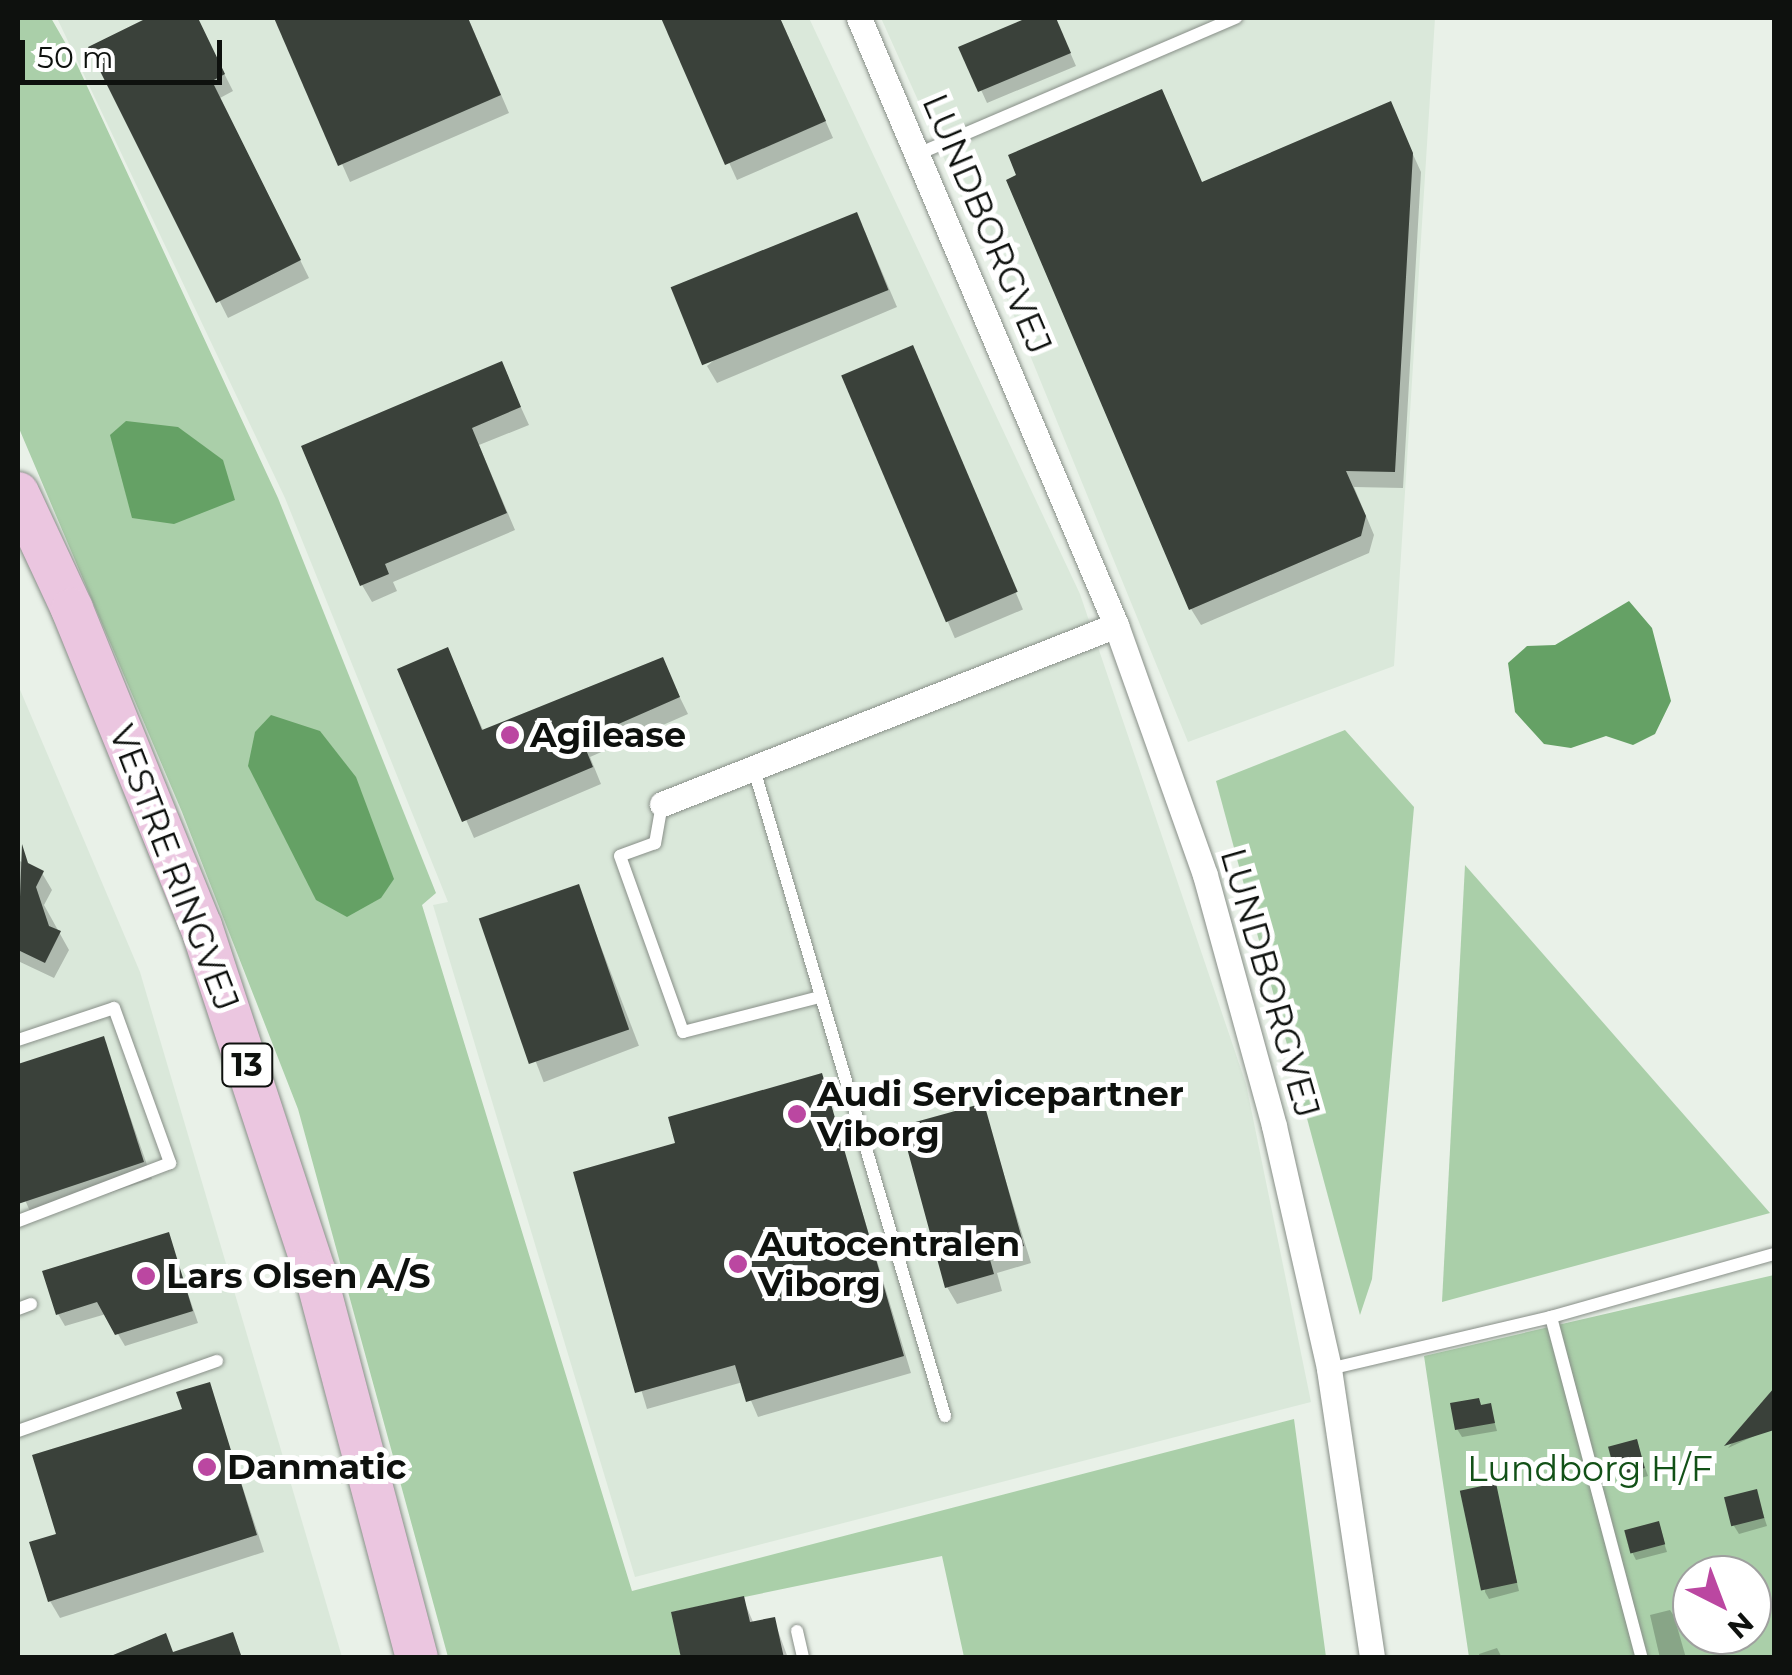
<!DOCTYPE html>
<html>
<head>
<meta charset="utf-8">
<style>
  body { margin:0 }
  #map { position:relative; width:1792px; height:1675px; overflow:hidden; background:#e9f1e8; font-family:Montserrat,sans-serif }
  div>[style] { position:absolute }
  .built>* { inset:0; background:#dae8da }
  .green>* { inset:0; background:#aacfa9 }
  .water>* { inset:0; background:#65a165 }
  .shadow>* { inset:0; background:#0003; transform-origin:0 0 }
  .building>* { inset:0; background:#3a413a; transform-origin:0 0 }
  .roads { filter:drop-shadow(0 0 2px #888f88) drop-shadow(0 0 2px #888f88) }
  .service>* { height:12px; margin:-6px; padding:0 6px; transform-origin:6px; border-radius:6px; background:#fff }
  .minor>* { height:25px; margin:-12.5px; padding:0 12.5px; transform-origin:12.5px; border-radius:12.5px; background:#fff }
  .primary>* { height:42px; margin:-21px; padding:0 21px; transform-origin:21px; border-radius:21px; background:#ebc6e0 }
  .dots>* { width:28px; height:28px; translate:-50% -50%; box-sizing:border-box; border:5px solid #fff; border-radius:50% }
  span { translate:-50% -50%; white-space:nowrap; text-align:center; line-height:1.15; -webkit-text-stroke:10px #fff; paint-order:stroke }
  .shield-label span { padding:2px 8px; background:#fff; border:2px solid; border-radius:8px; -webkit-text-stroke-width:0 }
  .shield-label { font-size:32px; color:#0e110e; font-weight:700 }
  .street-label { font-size:35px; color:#0e110e }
  .poi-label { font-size:35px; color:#0e110e; font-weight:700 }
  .left { translate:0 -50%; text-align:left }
  .park-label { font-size:35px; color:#125117 }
  .frame { position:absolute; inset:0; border:20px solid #0e110e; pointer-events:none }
  .north { position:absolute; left:1672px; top:1555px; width:100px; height:100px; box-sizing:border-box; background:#fff; border:2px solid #9fa09f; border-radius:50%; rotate:138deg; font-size:28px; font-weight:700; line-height:40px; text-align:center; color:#0e110e }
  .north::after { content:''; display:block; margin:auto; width:35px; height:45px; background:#bb47a1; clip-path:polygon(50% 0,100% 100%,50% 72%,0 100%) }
  .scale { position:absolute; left:20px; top:40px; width:202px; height:45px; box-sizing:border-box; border:5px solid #0e110e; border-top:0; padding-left:12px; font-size:30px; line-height:35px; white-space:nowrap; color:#0e110e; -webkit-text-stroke:8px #fff; paint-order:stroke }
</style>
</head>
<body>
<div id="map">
  <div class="built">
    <i style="clip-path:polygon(57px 18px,809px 18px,1080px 594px,1246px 1084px,1311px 1402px,635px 1577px,433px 905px,448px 902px,285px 498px)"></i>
    <i style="clip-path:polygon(881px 18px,1435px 18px,1394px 666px,1188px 742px,1005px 294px)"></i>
    <i style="clip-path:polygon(18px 685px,140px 972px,342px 1657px,18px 1657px)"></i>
  </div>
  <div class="green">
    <i style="clip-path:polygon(18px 18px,51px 18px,74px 58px,278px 498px,436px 893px,422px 905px,632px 1591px,1294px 1419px,1326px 1657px,964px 1657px,942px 1556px,672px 1612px,681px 1657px,448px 1657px,298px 1109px,182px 812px,18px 426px)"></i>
    <i style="clip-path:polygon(1345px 730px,1414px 807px,1372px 1279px,1360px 1315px,1216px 781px)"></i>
    <i style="clip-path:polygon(1465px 865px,1770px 1213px,1442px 1302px)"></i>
    <i style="clip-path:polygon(evenodd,1774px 1275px,1774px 1657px,1469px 1657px,1424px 1356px,1774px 1275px,1692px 1575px,1752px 1575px,1752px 1635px,1692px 1635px,1692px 1575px)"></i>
  </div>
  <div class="water">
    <i style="clip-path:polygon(126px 421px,178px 427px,223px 460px,235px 500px,174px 524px,132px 518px,110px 435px)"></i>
    <i style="clip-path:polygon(1629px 601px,1652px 628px,1671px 701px,1655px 734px,1633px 745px,1606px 736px,1571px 748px,1544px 744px,1515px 712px,1508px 663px,1527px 646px,1555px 645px)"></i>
    <i style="clip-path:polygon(271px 715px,320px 731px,356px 777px,394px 879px,381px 898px,347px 917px,316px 900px,248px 766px,255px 732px)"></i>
  </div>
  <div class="shadow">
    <i style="clip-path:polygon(152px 18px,196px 18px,233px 91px,220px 98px,309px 278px,228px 318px,92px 48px)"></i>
    <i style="clip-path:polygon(277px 18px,468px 18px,509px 113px,350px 182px)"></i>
    <i style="clip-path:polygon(663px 18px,780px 18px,833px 138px,737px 180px)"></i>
    <i style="clip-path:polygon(1020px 18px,1055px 18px,1076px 66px,987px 103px,962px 48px,1022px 22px)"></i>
    <i style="clip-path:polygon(1390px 104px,1421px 172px,1403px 488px,1354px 487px,1374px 535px,1369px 553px,1201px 625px,1191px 609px,1203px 184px)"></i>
    <i style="clip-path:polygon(865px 232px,897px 307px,717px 383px,707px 366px)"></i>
    <i style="left:912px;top:348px;width:284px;height:74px;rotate:67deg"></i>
    <i style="clip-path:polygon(501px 364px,529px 425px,479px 445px,515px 530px,393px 582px,397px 591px,372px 602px,362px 585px)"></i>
    <i style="clip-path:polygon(447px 651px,484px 732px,662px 661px,688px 714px,590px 757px,601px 784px,474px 838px,401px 670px)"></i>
    <i style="clip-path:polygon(18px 860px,42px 873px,52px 890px,44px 905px,69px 950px,54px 978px,18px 961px)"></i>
    <i style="left:578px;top:887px;width:170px;height:102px;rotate:69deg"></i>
    <i style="clip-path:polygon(103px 1039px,152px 1179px,33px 1218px,18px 1184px,18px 1066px)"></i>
    <i style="clip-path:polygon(821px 1076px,911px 1373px,758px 1417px,743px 1382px,647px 1409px,576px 1174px,678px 1145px)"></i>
    <i style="clip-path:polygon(983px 1106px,1031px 1263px,997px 1273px,1002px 1291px,957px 1304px,947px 1287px)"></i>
    <i style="clip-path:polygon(168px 1235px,198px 1323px,125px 1346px,106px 1314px,65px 1326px,58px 1314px)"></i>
    <i style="clip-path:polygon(209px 1385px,264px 1552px,60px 1618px,50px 1601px,59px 1535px)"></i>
    <i style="clip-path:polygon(1763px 1405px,1774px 1415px,1774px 1427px,1728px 1448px)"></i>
    <i style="clip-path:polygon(1490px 1406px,1497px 1431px,1462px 1437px,1457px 1429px)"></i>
    <i style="clip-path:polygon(1636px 1442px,1648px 1476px,1624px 1483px,1619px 1475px)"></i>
    <i style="clip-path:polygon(1494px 1486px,1519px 1591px,1489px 1599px,1485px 1592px)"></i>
    <i style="clip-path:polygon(1756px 1492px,1767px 1526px,1739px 1534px,1734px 1526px)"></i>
    <i style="clip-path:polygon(1658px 1524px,1667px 1552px,1636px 1560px,1632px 1552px)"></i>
    <i style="clip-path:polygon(743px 1599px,754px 1624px,774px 1620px,788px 1658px,683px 1658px)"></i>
    <i style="clip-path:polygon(1670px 1610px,1674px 1616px,1686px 1658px,1660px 1658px,1650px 1615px)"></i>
    <i style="clip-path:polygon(1497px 1648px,1502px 1658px,1480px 1658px,1479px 1654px)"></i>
  </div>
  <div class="building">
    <i style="clip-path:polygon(147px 18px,198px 18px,225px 74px,212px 81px,301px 260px,216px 303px,88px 47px)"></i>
    <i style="clip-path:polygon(274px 18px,468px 18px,501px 95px,338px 166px)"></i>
    <i style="clip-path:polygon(661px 18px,780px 18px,826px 121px,725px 165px)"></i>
    <i style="clip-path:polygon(1027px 18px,1056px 18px,1071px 53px,978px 92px,958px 47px)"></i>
    <i style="clip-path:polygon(1162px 89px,1202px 182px,1391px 101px,1413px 153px,1395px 472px,1346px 471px,1366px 516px,1361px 536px,1189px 610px,1006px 180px,1016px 175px,1008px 155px)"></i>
    <i style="left:857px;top:212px;width:84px;height:201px;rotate:68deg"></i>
    <i style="left:913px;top:345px;width:268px;height:78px;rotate:67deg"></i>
    <i style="clip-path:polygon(502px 361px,521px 407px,472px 428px,507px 513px,385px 564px,389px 574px,360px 586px,301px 446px)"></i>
    <i style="clip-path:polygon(448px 647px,482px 730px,663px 657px,680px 697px,582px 740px,593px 767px,462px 822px,397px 669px)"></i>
    <i style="clip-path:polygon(22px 844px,28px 863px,44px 871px,36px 887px,49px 926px,61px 931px,45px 963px,18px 950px)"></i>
    <i style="left:579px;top:884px;width:154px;height:106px;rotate:71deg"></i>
    <i style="clip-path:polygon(104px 1036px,144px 1162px,18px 1204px,18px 1064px)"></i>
    <i style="clip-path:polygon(822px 1073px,904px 1356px,746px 1402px,735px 1365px,635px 1393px,573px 1172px,675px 1143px,668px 1117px)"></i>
    <i style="clip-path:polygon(984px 1103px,1024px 1246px,989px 1256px,994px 1274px,945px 1288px,901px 1126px)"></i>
    <i style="clip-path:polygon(169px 1232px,193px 1311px,115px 1335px,97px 1302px,56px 1315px,42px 1271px)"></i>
    <i style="clip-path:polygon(210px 1382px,257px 1535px,48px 1602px,29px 1542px,56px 1534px,32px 1455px,182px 1409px,176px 1392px)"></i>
    <i style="clip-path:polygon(1774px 1388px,1774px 1430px,1724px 1446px)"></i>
    <i style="clip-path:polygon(1479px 1398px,1481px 1405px,1491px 1403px,1495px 1423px,1455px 1430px,1450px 1403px)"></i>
    <i style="left:1637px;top:1439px;width:30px;height:30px;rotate:75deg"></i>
    <i style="left:1496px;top:1483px;width:102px;height:37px;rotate:78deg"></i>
    <i style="left:1757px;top:1489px;width:30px;height:34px;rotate:76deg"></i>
    <i style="left:1659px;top:1521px;width:24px;height:36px;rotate:75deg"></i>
    <i style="clip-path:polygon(744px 1596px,750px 1622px,775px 1617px,784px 1658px,681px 1658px,671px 1612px)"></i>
    <i style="clip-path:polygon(233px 1632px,242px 1658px,106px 1658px,166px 1633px,173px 1652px)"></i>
  </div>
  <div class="roads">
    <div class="service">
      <i style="left:918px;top:154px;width:346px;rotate:-23.2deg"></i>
      <i style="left:753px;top:766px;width:678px;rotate:73.54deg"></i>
      <i style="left:662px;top:804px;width:40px;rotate:100deg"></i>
      <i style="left:655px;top:843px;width:37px;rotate:160deg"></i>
      <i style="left:620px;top:856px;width:187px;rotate:70.3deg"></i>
      <i style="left:683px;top:1032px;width:140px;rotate:-14.4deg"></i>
      <i style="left:18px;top:1040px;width:101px;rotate:-18.4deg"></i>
      <i style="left:114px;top:1008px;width:165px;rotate:70.1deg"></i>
      <i style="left:170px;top:1163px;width:163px;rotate:159.1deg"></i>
      <i style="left:18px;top:1309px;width:14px;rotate:-21deg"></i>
      <i style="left:1551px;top:1317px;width:353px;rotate:75.1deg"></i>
      <i style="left:1329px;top:1369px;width:228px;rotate:-13.2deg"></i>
      <i style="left:1551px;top:1317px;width:232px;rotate:-15.8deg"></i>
      <i style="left:18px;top:1431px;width:211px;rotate:-19.4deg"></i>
      <i style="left:797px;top:1631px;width:28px;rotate:77deg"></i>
    </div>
    <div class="minor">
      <i style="left:859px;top:18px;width:659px;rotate:67.05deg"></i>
      <i style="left:1116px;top:625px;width:265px;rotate:70.4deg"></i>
      <i style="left:1205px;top:875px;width:260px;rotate:74.6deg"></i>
      <i style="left:1274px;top:1126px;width:249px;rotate:77.2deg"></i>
      <i style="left:1329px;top:1369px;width:292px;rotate:81.5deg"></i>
      <i style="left:662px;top:804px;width:488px;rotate:-21.5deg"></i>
    </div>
    <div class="primary">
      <i style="left:18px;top:493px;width:128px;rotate:65deg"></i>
      <i style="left:72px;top:609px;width:342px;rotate:67.9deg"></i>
      <i style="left:201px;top:926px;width:364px;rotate:71.8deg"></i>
      <i style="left:315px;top:1272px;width:399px;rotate:75.2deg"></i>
    </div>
  </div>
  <div class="dots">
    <i style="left:510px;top:735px;background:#bb47a1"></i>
    <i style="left:797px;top:1114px;background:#bb47a1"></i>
    <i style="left:738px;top:1264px;background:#bb47a1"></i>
    <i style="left:146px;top:1276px;background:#bb47a1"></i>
    <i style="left:207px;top:1467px;background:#bb47a1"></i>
  </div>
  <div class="shield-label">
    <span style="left:247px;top:1065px">13</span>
  </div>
  <div class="street-label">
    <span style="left:987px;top:224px;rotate:67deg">LUNDBORGVEJ</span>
    <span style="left:174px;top:868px;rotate:69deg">VESTRE RINGVEJ</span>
    <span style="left:1270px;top:983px;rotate:74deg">LUNDBORGVEJ</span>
  </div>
  <div class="poi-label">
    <span class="left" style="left:530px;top:735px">Agilease</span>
    <span class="left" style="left:817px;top:1114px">Audi Servicepartner<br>Viborg</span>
    <span class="left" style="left:758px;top:1264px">Autocentralen<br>Viborg</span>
    <span class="left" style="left:166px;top:1276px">Lars Olsen A/S</span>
    <span class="left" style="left:227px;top:1467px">Danmatic</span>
  </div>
  <div class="park-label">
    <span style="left:1590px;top:1469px">Lundborg H/F</span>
  </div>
  <div class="frame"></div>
  <div class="north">N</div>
  <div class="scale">50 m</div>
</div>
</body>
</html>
